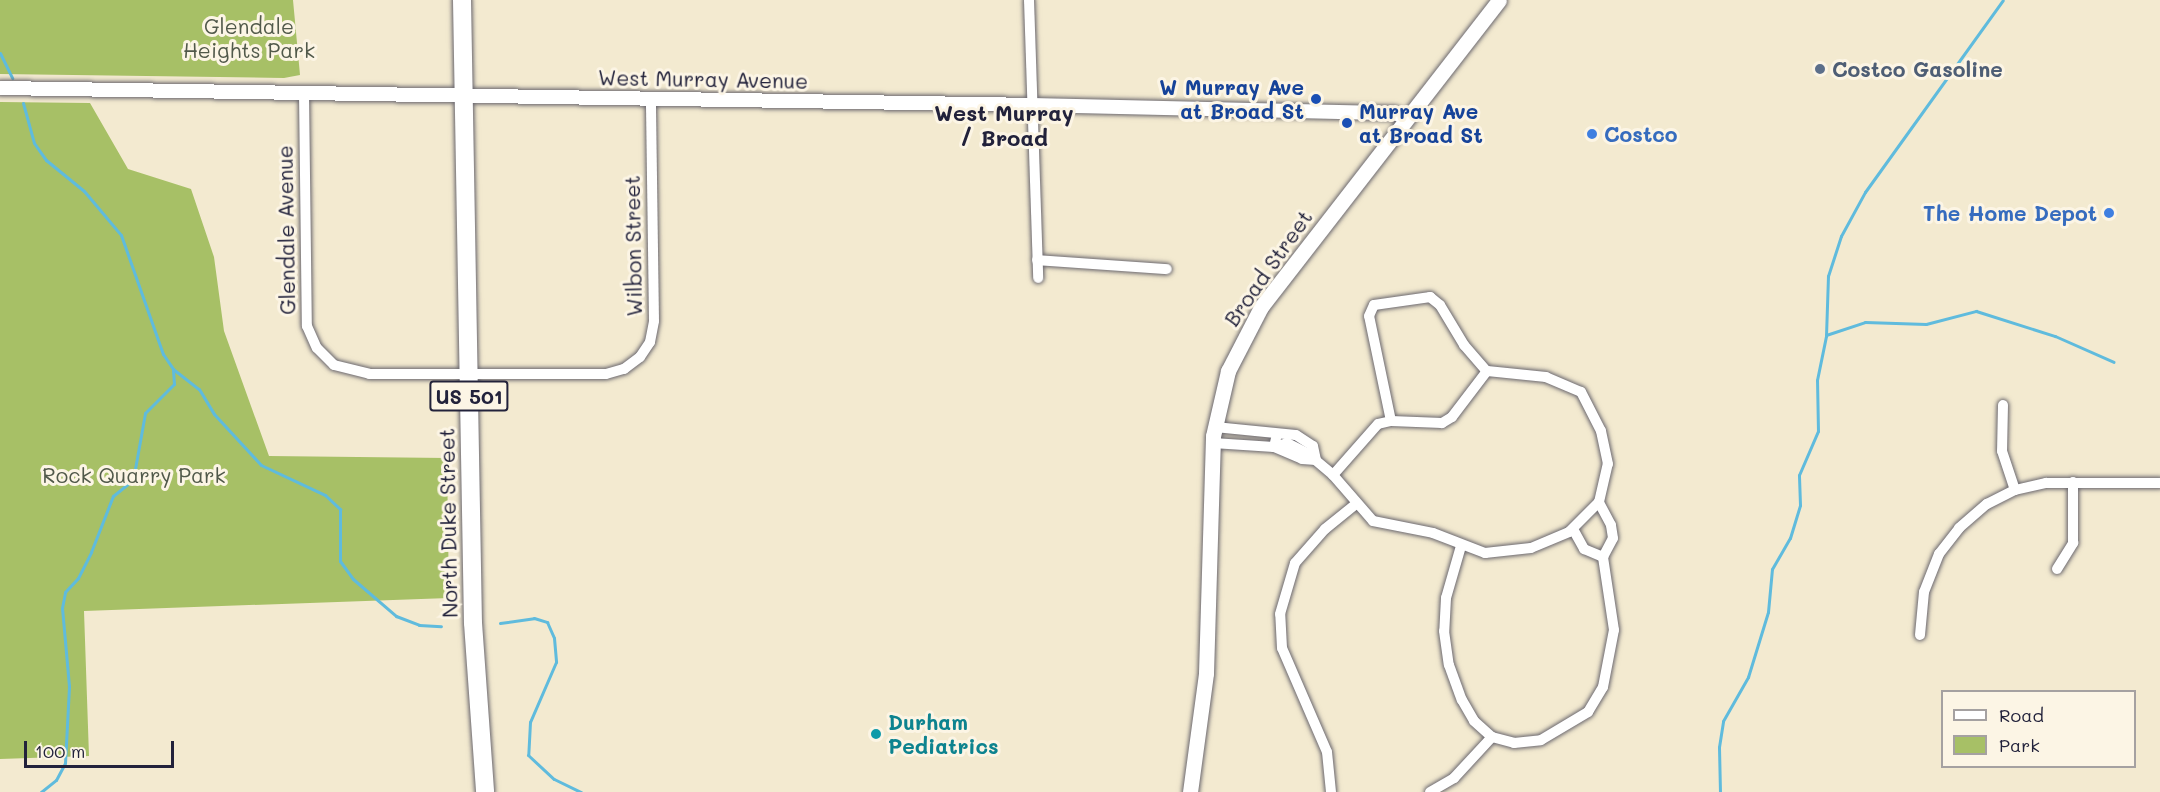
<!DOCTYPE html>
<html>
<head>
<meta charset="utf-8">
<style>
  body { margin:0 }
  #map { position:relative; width:2160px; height:792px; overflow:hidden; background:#f3ead0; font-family:Mali,sans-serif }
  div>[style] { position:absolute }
  .green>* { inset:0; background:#a7c066 }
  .stream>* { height:3px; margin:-1.5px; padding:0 1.5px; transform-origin:1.5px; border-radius:1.5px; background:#5fbbdd }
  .roads { filter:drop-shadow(0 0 2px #6b686f) drop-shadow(0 0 2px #6b686f) }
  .minor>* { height:10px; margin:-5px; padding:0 5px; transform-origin:5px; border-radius:5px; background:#fff }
  .tertiary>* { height:14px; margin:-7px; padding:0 7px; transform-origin:7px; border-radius:7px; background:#fff }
  .secondary>* { height:15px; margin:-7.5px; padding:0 7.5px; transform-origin:7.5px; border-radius:7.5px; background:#fff }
  .trunk>* { height:18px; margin:-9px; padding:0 9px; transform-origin:9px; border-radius:9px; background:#fff }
  .dots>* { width:16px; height:16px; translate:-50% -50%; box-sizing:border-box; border:3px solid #fcf5e5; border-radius:50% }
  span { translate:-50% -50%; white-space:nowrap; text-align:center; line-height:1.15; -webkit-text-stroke:6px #fcf5e5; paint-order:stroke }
  .shield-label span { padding:2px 4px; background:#fcf5e5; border:2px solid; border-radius:4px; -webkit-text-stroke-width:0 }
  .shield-label { font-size:20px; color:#22223b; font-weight:700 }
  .park-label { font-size:21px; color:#51594a }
  .service-label { font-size:21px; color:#4e5e75; font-weight:700 }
  .left { translate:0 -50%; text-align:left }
  .street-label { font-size:21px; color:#22223b }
  .transit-label { font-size:21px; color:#164399; font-weight:700 }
  .right { translate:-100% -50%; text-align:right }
  .shop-label { font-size:21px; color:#366cbe; font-weight:700 }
  .culture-label { font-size:21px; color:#0d838f; font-weight:700 }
  .neighbourhood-label { font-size:22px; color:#22223b; font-weight:700 }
  .legend { position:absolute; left:1941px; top:690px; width:195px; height:78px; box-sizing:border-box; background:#fcf5e5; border:2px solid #a5a1a1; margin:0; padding:8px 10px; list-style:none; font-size:18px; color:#22223b }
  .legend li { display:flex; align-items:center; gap:12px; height:30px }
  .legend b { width:30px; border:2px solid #a5a1a1 }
  .scale { position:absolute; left:24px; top:741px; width:150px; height:27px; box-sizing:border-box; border:3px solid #22223b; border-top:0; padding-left:8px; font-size:18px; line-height:21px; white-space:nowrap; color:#22223b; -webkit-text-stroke:4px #fcf5e5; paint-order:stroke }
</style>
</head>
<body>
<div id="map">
  <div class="green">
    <i style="clip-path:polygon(0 0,293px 0,300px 75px,284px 78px,0 74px)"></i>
    <i style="clip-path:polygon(0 102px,90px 103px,128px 169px,191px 189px,214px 257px,224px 331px,269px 456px,447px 458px,449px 598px,84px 611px,89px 756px,0 759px)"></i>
  </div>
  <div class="stream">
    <i style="left:0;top:53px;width:28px;rotate:64deg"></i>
    <i style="left:23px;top:103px;width:41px;rotate:74.6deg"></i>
    <i style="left:34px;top:143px;width:21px;rotate:55deg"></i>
    <i style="left:46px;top:160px;width:49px;rotate:39.2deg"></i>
    <i style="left:84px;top:191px;width:57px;rotate:49.9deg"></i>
    <i style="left:121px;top:235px;width:126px;rotate:70.6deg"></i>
    <i style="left:163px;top:354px;width:18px;rotate:56deg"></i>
    <i style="left:173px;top:369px;width:33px;rotate:38deg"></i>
    <i style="left:199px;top:389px;width:29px;rotate:59deg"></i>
    <i style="left:214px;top:414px;width:69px;rotate:47.3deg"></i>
    <i style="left:261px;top:465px;width:71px;rotate:25.1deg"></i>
    <i style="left:325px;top:495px;width:21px;rotate:43deg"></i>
    <i style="left:340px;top:509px;width:52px;rotate:90deg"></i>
    <i style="left:340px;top:561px;width:22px;rotate:54deg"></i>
    <i style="left:353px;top:579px;width:57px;rotate:40.7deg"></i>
    <i style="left:396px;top:616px;width:25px;rotate:21deg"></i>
    <i style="left:419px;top:625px;width:22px;rotate:3deg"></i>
    <i style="left:1826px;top:335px;width:41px;rotate:-18.4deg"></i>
    <i style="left:1865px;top:322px;width:61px;rotate:1.9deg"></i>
    <i style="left:1926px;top:324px;width:52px;rotate:-14.6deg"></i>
    <i style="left:1976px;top:311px;width:83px;rotate:17.6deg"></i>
    <i style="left:2055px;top:336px;width:64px;rotate:23.8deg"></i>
    <i style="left:500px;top:623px;width:34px;rotate:-8deg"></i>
    <i style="left:534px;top:618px;width:14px;rotate:17deg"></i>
    <i style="left:547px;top:622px;width:17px;rotate:66deg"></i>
    <i style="left:554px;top:638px;width:24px;rotate:85deg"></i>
    <i style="left:556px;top:662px;width:65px;rotate:113.4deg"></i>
    <i style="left:530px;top:722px;width:33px;rotate:93deg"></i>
    <i style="left:528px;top:755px;width:35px;rotate:43deg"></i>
    <i style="left:554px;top:779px;width:30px;rotate:26deg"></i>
    <i style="left:41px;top:792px;width:19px;rotate:-39deg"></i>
    <i style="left:56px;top:780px;width:19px;rotate:-62deg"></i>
    <i style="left:65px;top:763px;width:77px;rotate:-87deg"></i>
    <i style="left:69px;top:686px;width:78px;rotate:-95.1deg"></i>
    <i style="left:62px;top:608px;width:16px;rotate:-79deg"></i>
    <i style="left:65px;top:592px;width:19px;rotate:-47deg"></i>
    <i style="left:78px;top:578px;width:29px;rotate:-63deg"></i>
    <i style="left:91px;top:552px;width:60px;rotate:-68.6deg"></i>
    <i style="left:113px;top:496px;width:26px;rotate:-39deg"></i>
    <i style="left:133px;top:480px;width:68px;rotate:-79.8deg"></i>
    <i style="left:145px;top:413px;width:41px;rotate:-45deg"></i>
    <i style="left:174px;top:384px;width:15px;rotate:-94deg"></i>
    <i style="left:1720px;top:792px;width:45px;rotate:-91.3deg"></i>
    <i style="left:1719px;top:747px;width:26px;rotate:-81deg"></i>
    <i style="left:1723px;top:721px;width:51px;rotate:-60.4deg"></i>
    <i style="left:1748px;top:677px;width:68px;rotate:-72.9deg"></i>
    <i style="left:1768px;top:612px;width:43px;rotate:-84.7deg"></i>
    <i style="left:1772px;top:569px;width:36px;rotate:-60deg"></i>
    <i style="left:1790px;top:538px;width:34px;rotate:-73deg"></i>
    <i style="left:1800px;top:505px;width:30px;rotate:-92deg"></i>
    <i style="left:1799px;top:475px;width:48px;rotate:-66.6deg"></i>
    <i style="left:1818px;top:431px;width:51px;rotate:-91.1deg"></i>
    <i style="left:1817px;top:380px;width:45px;rotate:-78.4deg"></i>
    <i style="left:1826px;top:336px;width:60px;rotate:-88.1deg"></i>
    <i style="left:1828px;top:276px;width:42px;rotate:-72deg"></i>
    <i style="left:1841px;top:236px;width:50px;rotate:-61.4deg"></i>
    <i style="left:1865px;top:192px;width:236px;rotate:-54.3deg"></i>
  </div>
  <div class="roads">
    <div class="minor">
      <i style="left:1029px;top:0;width:278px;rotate:88.1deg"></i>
      <i style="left:304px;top:93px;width:233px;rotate:89.3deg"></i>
      <i style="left:307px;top:326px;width:24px;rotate:66deg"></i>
      <i style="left:317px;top:348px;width:24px;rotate:45deg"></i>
      <i style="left:334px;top:365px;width:36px;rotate:14deg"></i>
      <i style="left:369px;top:374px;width:237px"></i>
      <i style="left:606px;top:374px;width:19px;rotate:-16deg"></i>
      <i style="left:624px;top:369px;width:20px;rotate:-37deg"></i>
      <i style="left:640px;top:357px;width:18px;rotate:-56deg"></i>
      <i style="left:650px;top:342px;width:21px;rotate:-79deg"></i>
      <i style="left:654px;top:321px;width:223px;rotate:-90.8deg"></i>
      <i style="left:1037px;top:260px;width:130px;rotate:4deg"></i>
      <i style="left:2003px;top:405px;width:46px;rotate:91.2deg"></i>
      <i style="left:2002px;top:451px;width:41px;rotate:71.6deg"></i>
      <i style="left:1391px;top:421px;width:107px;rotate:-101.8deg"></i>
      <i style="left:1369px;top:316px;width:12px;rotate:-66deg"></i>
      <i style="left:1374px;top:305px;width:57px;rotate:-8.1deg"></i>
      <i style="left:1430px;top:297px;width:13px;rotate:39deg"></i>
      <i style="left:1440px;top:305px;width:47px;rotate:59deg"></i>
      <i style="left:1464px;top:345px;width:35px;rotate:49deg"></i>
      <i style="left:1215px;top:427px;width:81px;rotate:5.6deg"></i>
      <i style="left:1296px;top:435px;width:20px;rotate:33deg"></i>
      <i style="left:1313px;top:446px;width:14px;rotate:78deg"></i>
      <i style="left:1277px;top:434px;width:13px;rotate:103deg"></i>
      <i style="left:1274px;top:447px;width:14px;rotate:-17deg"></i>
      <i style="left:1287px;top:443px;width:22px;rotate:27deg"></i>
      <i style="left:1307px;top:453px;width:34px;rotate:40deg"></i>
      <i style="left:1333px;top:475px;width:61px;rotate:49deg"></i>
      <i style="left:1373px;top:521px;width:61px;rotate:11.3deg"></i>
      <i style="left:1433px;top:533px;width:56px;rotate:21deg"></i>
      <i style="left:1485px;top:553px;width:46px;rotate:-6.2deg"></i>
      <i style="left:1531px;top:548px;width:41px;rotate:-22.8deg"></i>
      <i style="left:1569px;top:532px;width:42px;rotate:-45deg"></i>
      <i style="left:1599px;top:502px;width:39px;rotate:-77deg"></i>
      <i style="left:1608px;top:464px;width:34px;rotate:-102deg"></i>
      <i style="left:1601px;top:431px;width:44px;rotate:-117.1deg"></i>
      <i style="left:1581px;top:392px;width:38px;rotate:-157deg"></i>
      <i style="left:1546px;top:377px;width:59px;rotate:-174.2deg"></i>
      <i style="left:1487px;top:371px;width:58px;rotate:127.3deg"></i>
      <i style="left:1452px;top:417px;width:12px;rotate:149deg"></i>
      <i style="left:1442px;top:423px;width:51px;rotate:-177.8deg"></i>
      <i style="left:1391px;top:421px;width:13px;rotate:167deg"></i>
      <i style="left:1378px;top:424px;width:68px;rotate:131.4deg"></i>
      <i style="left:1213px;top:443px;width:61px;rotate:3.8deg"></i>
      <i style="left:1274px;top:447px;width:30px;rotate:23deg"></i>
      <i style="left:1302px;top:459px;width:14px;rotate:4deg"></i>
      <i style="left:1573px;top:529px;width:23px;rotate:61deg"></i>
      <i style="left:1584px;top:549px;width:21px;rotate:23deg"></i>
      <i style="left:1461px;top:546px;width:54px;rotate:106.1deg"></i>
      <i style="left:1446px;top:598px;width:33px;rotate:93deg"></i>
      <i style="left:1444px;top:631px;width:34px;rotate:82deg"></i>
      <i style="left:1449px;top:665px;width:37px;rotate:70deg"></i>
      <i style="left:1462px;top:700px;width:24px;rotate:60deg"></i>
      <i style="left:1474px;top:721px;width:24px;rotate:42deg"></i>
      <i style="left:1492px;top:737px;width:23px;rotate:15deg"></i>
      <i style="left:1514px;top:743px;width:27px;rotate:-6deg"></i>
      <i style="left:1541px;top:740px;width:55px;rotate:-30.8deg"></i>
      <i style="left:1588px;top:712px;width:29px;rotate:-59deg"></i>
      <i style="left:1603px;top:687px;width:58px;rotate:-79.1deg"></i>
      <i style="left:1614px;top:630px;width:74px;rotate:-98.6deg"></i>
      <i style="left:1603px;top:557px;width:21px;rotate:-62deg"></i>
      <i style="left:1613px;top:538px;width:13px;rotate:-99deg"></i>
      <i style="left:1611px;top:525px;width:26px;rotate:-118deg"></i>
      <i style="left:2057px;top:569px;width:31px;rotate:-58deg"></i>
      <i style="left:2073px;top:543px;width:61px;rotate:-90deg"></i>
      <i style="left:1920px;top:635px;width:43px;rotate:-84.7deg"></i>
      <i style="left:1924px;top:592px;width:41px;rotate:-68.5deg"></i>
      <i style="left:1939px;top:554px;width:33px;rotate:-52deg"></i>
      <i style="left:1959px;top:528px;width:37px;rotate:-41deg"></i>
      <i style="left:1987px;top:504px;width:31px;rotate:-27deg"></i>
      <i style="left:2015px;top:490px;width:32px;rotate:-13deg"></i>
      <i style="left:2046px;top:483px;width:114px"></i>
      <i style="left:1331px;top:792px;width:40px;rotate:-95.7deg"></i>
      <i style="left:1327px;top:752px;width:113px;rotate:-113.4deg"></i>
      <i style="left:1282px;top:648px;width:34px;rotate:-93deg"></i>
      <i style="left:1280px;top:614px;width:53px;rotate:-73.6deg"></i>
      <i style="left:1295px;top:563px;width:45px;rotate:-48.6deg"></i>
      <i style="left:1325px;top:529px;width:40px;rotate:-39deg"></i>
      <i style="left:1430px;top:792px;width:28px;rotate:-30deg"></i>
      <i style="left:1454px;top:778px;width:56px;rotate:-47.2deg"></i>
    </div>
    <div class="tertiary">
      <i style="left:0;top:88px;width:1032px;rotate:0.94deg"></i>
      <i style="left:1032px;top:105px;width:362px;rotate:1.3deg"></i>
      <i style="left:1394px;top:113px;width:12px;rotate:20deg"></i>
    </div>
    <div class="secondary">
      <i style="left:1190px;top:792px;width:120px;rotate:-82.3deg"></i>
      <i style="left:1206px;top:673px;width:237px;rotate:-88.3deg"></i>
      <i style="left:1213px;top:436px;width:67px;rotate:-77deg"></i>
      <i style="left:1228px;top:371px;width:72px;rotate:-62.7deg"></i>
      <i style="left:1261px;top:307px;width:388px;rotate:-52.2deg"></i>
    </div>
    <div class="trunk">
      <i style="left:462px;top:0;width:623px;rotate:88.99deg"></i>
      <i style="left:473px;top:623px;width:169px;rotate:85.9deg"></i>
    </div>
  </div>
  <div class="dots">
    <i style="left:1820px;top:69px;background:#5c6f8a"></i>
    <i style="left:1316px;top:99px;background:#1a4fb4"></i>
    <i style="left:1347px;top:123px;background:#1a4fb4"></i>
    <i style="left:1592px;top:134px;background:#3f7fe0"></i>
    <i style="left:2109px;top:213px;background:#3f7fe0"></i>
    <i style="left:876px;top:734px;background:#0f9aa8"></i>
  </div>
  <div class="shield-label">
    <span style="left:469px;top:396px">US 501</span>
  </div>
  <div class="park-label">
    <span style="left:249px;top:38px">Glendale<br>Heights Park</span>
    <span style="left:134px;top:475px">Rock Quarry Park</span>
  </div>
  <div class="service-label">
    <span class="left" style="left:1832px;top:69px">Costco Gasoline</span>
  </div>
  <div class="street-label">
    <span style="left:703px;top:79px;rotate:1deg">West Murray Avenue</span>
    <span style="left:286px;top:230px;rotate:-91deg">Glendale Avenue</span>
    <span style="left:633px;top:246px;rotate:-91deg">Wilbon Street</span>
    <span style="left:1268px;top:268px;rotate:-55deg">Broad Street</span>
    <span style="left:448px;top:523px;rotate:-91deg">North Duke Street</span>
  </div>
  <div class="transit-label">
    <span class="right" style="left:1304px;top:99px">W Murray Ave<br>at Broad St</span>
    <span class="left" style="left:1359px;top:123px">Murray Ave<br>at Broad St</span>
  </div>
  <div class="shop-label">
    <span class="left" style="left:1604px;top:134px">Costco</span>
    <span class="right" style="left:2097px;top:213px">The Home Depot</span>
  </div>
  <div class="culture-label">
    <span class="left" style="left:888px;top:734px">Durham<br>Pediatrics</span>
  </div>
  <div class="neighbourhood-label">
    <span style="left:1004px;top:125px">West Murray<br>/ Broad</span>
  </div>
  <ul class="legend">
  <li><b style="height:8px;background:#fff"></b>Road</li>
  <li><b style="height:16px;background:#a7c066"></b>Park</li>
  </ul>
  <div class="scale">100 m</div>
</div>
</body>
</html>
